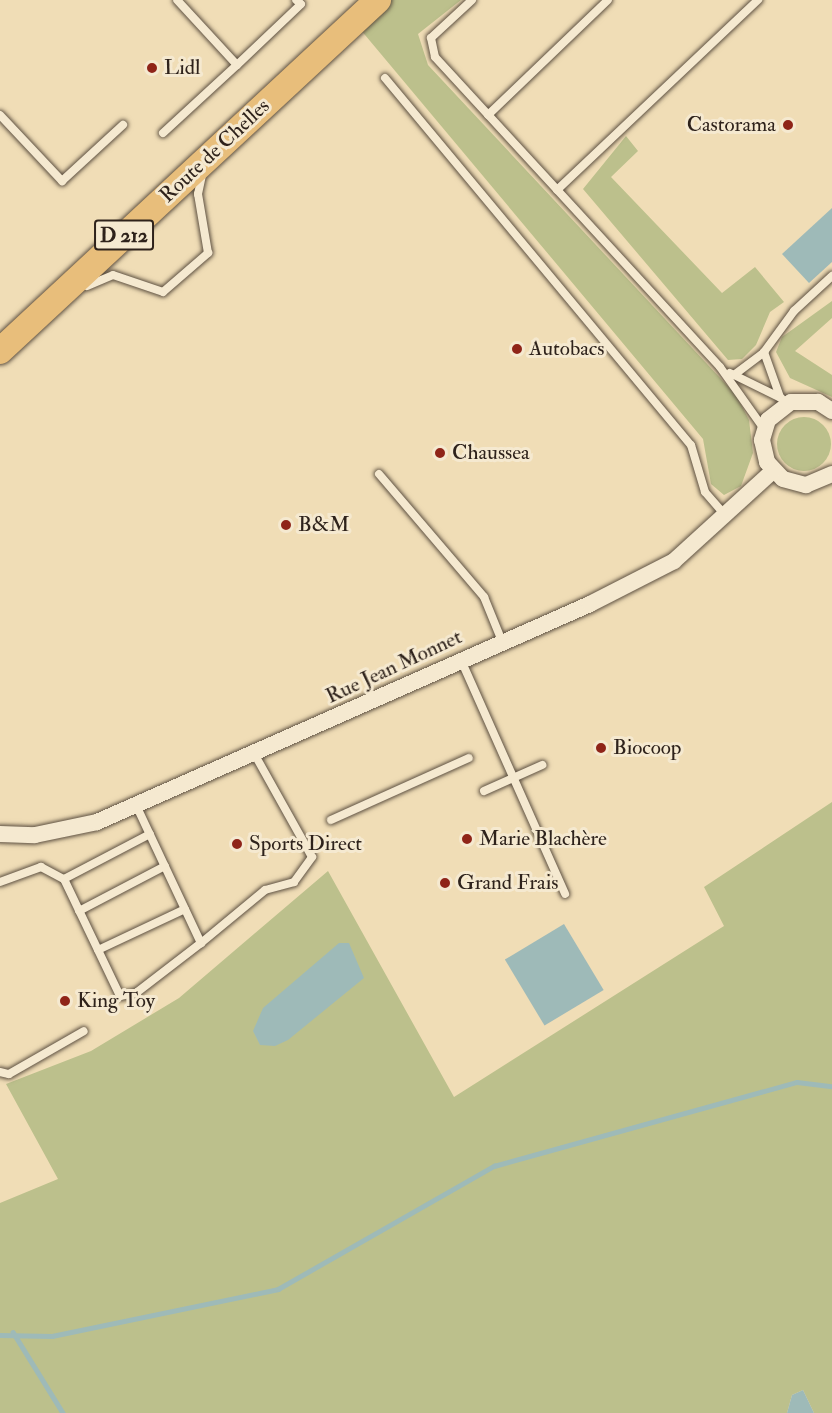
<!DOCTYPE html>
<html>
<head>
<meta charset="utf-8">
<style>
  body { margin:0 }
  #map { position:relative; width:832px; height:1413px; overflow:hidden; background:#f0ddb6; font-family:"IM FELL Double Pica",serif }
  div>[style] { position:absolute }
  .green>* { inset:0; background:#bcc08c }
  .round { border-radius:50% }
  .water>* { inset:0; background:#9ebab8; transform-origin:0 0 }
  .stream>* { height:4.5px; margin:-2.25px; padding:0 2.25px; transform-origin:2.25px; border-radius:2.25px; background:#9ebab8 }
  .roads { filter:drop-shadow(0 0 2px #5e5142) drop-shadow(0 0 2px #5e5142) }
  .lane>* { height:8px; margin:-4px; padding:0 4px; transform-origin:4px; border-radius:4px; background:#f5e9d0 }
  .street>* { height:16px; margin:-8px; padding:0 8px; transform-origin:8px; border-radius:8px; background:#f5e9d0 }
  .primary>* { height:26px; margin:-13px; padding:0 13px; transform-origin:13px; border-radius:13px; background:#e8be7b }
  .dots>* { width:16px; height:16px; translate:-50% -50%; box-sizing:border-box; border:3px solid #f5e9d0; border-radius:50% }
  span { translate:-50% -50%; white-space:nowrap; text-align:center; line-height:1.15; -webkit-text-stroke:6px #f5e9d0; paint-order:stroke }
  .shield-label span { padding:2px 4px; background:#f5e9d0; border:2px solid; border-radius:4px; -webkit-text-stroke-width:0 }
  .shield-label { font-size:20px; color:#2e221b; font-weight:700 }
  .poi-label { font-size:21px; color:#2e221b }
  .left { translate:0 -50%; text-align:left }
  .right { translate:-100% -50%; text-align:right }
  .street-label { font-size:21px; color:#2e221b }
</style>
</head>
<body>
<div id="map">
  <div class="green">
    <i style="clip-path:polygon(391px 0,461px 0,418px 34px,428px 65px,736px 395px,749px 420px,753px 453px,741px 486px,724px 495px,711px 484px,703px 439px,360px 29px)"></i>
    <i style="clip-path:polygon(626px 136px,638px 151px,611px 177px,722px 293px,755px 267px,784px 302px,770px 312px,756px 345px,742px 359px,728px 360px,583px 189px)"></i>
    <i style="clip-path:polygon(832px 301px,832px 318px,795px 351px,832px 375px,832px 397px,790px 378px,776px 352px,782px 337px)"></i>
    <i class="round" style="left:777px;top:417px;width:54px;height:54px"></i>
    <i style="clip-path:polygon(832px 802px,832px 1413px,814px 1413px,803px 1390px,792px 1395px,787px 1413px,0 1413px,0 1203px,58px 1179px,6px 1084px,91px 1051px,179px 998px,328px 871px,454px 1097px,724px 926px,704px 887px)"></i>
  </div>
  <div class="water">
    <i style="clip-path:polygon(832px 208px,832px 262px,809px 283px,782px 254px)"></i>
    <i style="left:564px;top:924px;width:77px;height:69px;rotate:59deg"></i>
    <i style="clip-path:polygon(339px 943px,349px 943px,364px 978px,288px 1040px,275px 1046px,260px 1045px,253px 1031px,263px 1008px)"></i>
    <i style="clip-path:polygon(803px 1390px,814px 1413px,787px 1413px,792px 1395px)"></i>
  </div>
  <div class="stream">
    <i style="left:13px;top:1332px;width:95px;rotate:58.3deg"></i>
    <i style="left:0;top:1335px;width:52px;rotate:1.1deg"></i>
    <i style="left:52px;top:1336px;width:231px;rotate:-11.7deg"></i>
    <i style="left:278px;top:1289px;width:249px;rotate:-29.7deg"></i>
    <i style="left:494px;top:1166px;width:314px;rotate:-15.5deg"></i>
    <i style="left:797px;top:1082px;width:35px;rotate:7deg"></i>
  </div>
  <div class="roads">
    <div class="lane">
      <i style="left:472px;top:0;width:56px;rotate:137.2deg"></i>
      <i style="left:431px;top:38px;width:19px;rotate:78deg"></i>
      <i style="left:435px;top:57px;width:421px;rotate:47.4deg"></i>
      <i style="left:720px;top:367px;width:76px;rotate:54.6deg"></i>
      <i style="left:237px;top:65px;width:88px;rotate:-43.6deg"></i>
      <i style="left:301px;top:4px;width:6px;rotate:-141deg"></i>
      <i style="left:385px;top:78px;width:478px;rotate:50.2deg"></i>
      <i style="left:691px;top:445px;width:49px;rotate:73.4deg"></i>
      <i style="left:705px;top:492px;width:30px;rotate:49deg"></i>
      <i style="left:0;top:115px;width:91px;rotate:46.8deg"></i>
      <i style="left:62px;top:181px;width:83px;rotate:-42.6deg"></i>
      <i style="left:488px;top:115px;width:166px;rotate:-43.8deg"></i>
      <i style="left:163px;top:133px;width:100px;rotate:-42.6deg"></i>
      <i style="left:237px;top:65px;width:88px;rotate:-132.7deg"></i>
      <i style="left:557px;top:190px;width:277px;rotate:-43.4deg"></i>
      <i style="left:87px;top:286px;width:28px;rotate:-23deg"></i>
      <i style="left:113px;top:275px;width:53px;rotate:18.8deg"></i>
      <i style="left:163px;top:292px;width:60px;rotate:-40.9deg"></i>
      <i style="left:208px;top:253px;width:60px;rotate:-99.6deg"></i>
      <i style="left:198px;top:194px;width:19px;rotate:-78deg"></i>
      <i style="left:764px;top:352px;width:51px;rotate:-53.8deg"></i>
      <i style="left:794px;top:311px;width:52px;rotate:-42.6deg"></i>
      <i style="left:730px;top:373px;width:57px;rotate:26.1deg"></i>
      <i style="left:734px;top:375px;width:38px;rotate:-37deg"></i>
      <i style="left:764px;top:352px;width:48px;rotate:70.4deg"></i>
      <i style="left:379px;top:474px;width:162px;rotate:49.5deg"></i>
      <i style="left:484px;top:597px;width:48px;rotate:67.8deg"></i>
      <i style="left:461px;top:660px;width:256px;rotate:66deg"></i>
      <i style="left:484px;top:791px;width:64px;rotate:-24.1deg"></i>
      <i style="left:136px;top:805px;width:153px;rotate:64.8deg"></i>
      <i style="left:201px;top:943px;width:83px;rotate:-39.6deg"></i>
      <i style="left:265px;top:890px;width:30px;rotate:-15deg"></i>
      <i style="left:294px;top:882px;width:31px;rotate:-54deg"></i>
      <i style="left:312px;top:857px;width:117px;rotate:-119.2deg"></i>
      <i style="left:331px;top:820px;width:151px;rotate:-24.2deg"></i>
      <i style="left:64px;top:879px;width:130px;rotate:64.4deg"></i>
      <i style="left:120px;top:996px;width:16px;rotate:-11deg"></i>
      <i style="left:136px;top:993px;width:82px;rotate:-37.6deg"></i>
      <i style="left:0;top:882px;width:44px;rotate:-20.1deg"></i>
      <i style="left:41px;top:867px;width:26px;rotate:28deg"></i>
      <i style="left:64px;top:879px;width:97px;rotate:-27.6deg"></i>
      <i style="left:79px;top:911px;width:97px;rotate:-27.6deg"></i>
      <i style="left:98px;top:950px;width:96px;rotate:-25.2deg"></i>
      <i style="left:0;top:1072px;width:9px;rotate:13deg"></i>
      <i style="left:9px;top:1074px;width:86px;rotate:-29.8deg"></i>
    </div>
    <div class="street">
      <i style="left:832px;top:411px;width:17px;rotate:-147deg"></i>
      <i style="left:818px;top:402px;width:27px;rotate:180deg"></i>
      <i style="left:791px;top:402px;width:29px;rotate:142deg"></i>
      <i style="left:768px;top:420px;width:21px;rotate:107deg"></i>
      <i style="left:762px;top:440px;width:23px;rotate:77deg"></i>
      <i style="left:767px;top:462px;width:23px;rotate:47deg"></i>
      <i style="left:783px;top:479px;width:24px;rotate:15deg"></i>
      <i style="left:806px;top:485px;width:28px;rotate:-23deg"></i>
      <i style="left:0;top:834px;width:35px;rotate:2deg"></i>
      <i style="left:35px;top:835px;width:63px;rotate:-11.8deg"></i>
      <i style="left:97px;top:822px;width:539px;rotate:-23.85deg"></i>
      <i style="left:590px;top:604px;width:94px;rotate:-27.1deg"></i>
      <i style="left:674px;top:561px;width:134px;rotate:-42.3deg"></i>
    </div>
    <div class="primary">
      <i style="left:0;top:351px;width:516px;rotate:-42.88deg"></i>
    </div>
  </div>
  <div class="dots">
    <i style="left:152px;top:68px;background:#8f2418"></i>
    <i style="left:788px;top:125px;background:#8f2418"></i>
    <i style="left:517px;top:349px;background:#8f2418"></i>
    <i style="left:440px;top:453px;background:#8f2418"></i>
    <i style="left:286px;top:525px;background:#8f2418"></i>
    <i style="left:601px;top:748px;background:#8f2418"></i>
    <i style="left:467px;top:839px;background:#8f2418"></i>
    <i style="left:237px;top:844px;background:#8f2418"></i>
    <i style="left:445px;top:883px;background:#8f2418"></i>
    <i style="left:65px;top:1001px;background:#8f2418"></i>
  </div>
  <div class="shield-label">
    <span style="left:124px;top:235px">D 212</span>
  </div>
  <div class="poi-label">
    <span class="left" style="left:164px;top:68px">Lidl</span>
    <span class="right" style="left:776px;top:125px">Castorama</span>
    <span class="left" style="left:529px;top:349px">Autobacs</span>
    <span class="left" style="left:452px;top:453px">Chaussea</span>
    <span class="left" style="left:298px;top:525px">B&amp;M</span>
    <span class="left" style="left:613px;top:748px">Biocoop</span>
    <span class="left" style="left:479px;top:839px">Marie Blachère</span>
    <span class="left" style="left:249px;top:844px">Sports Direct</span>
    <span class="left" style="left:457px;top:883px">Grand Frais</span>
    <span class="left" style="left:77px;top:1001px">King Toy</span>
  </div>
  <div class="street-label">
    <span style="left:215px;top:151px;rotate:-43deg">Route de Chelles</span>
    <span style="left:394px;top:667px;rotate:-25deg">Rue Jean Monnet</span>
  </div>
</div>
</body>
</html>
